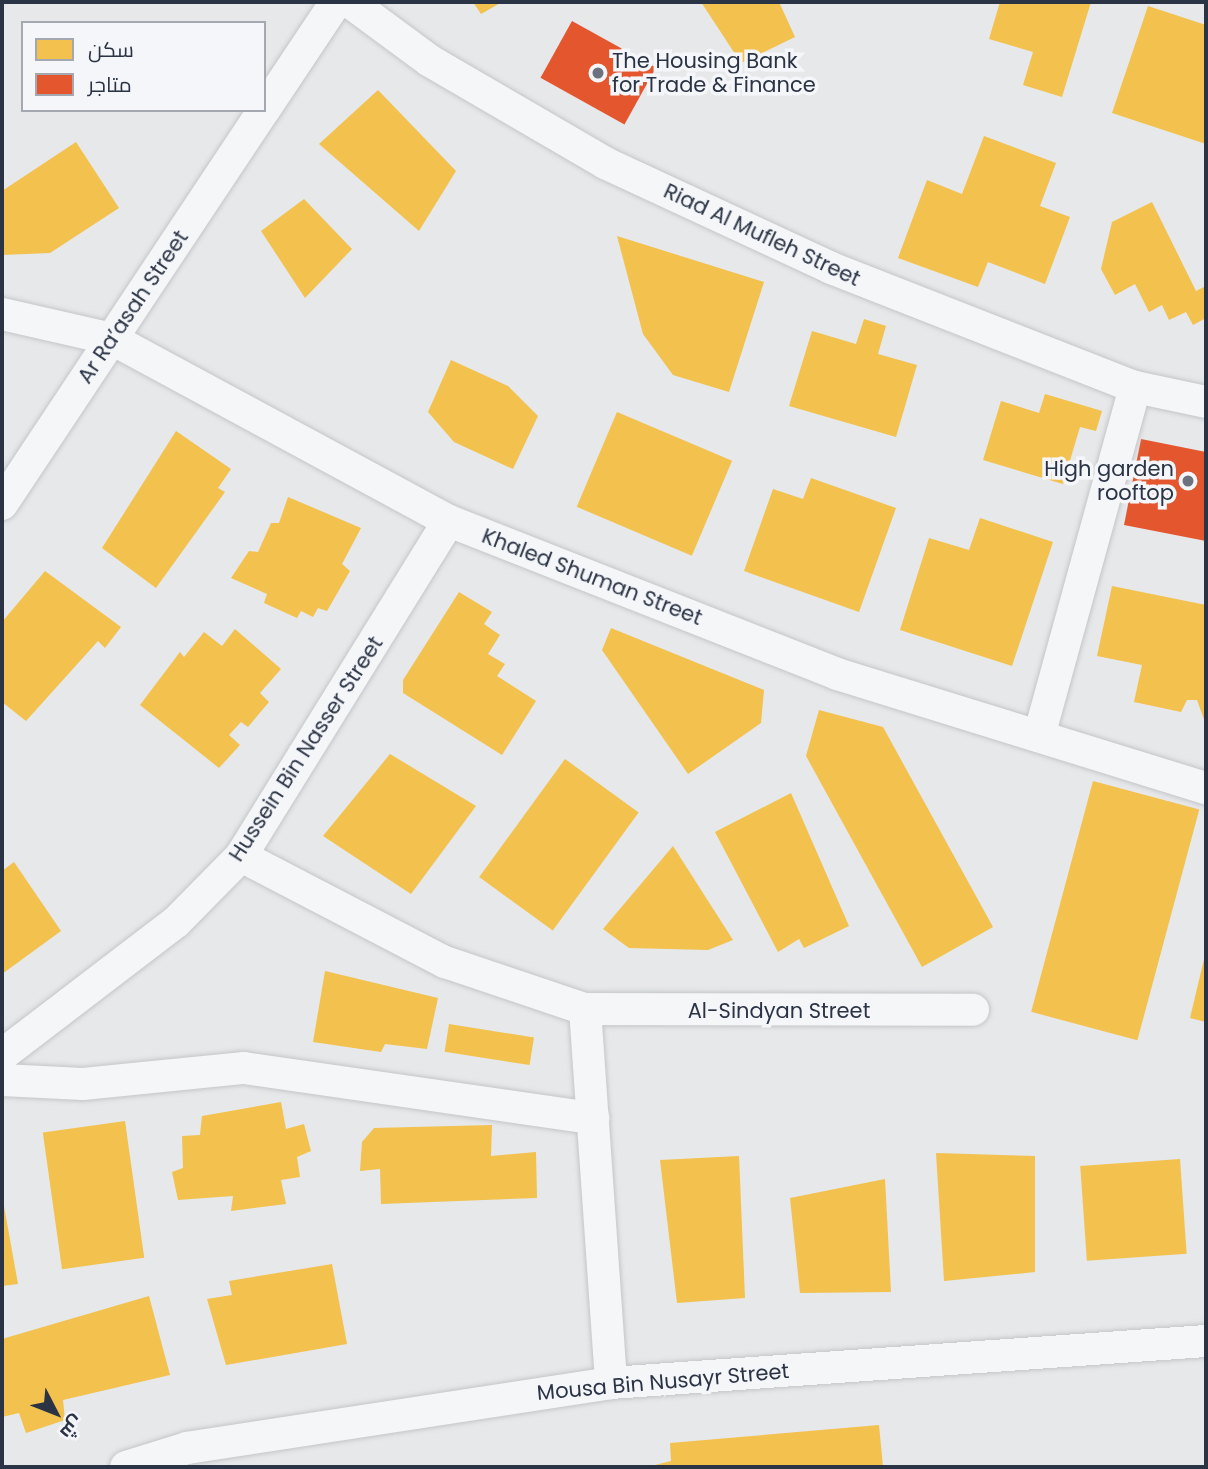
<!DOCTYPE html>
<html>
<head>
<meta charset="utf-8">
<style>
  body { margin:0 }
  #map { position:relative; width:1208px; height:1469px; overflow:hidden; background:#e6e8ea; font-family:Poppins,Cairo,sans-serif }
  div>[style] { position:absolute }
  .homes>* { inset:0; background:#f2c14e; transform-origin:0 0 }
  .shops>* { inset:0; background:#e4572e; transform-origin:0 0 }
  .roads { filter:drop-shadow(0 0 2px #c4c6c8) drop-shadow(0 0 2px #c4c6c8) }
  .minor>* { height:32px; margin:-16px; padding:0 16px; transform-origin:16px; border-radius:16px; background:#f5f6f7 }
  .dots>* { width:19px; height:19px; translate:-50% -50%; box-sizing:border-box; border:4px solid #f4f6f9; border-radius:50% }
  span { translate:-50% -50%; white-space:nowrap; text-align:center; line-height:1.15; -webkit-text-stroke:7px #f4f6f9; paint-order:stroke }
  .poi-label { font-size:21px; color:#2b3445 }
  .left { translate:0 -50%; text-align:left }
  .right { translate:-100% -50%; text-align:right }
  .street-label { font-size:21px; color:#2b3445 }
  .frame { position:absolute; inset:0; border:4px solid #2b3445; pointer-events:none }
  .legend { position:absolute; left:21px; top:21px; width:245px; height:91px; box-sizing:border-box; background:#f4f6f9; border:2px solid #a4a8b1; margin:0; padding:9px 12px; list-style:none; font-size:21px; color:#2b3445 }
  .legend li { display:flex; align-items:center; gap:14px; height:35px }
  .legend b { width:35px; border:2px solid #a4a8b1 }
  .north { position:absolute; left:21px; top:1378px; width:70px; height:70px; -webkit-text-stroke:5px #f4f6f9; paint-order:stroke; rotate:132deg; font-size:19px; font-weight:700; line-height:28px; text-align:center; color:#2b3445 }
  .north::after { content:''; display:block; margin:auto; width:24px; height:32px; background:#2b3445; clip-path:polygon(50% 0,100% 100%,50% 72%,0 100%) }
</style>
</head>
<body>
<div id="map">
  <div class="homes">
    <i style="clip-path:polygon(473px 2px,502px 2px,481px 14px)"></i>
    <i style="clip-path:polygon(701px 2px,779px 2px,795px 37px,741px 63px)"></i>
    <i style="clip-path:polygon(1000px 2px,1091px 2px,1062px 97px,1023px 85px,1033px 52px,989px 39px)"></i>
    <i style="clip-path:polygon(1148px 6px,1206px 25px,1206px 144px,1112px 113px)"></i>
    <i style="clip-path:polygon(378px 90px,456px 171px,419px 231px,319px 144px)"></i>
    <i style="clip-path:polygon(984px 136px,1056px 163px,1040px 206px,1070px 217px,1045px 284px,988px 262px,978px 287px,898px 258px,927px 180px,962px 194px)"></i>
    <i style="clip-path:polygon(76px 142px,119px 208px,50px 253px,2px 255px,2px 191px)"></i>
    <i style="clip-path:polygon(304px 199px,352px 249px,305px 298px,261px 231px)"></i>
    <i style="clip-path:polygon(1152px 202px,1196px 291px,1206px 286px,1206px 318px,1193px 325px,1186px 312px,1169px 320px,1162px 305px,1149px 312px,1135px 284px,1115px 295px,1101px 269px,1112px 222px)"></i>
    <i style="clip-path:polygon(617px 236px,764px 282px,729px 392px,673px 375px,643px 334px)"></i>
    <i style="clip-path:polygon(864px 319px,886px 326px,878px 354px,917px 365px,896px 437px,789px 406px,812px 331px,856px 344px)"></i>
    <i style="clip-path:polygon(451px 360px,508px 386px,538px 416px,513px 469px,454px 442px,428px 412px)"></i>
    <i style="clip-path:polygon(1045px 394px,1102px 411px,1096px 431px,1080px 427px,1063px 484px,983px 460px,1001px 401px,1039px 413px)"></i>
    <i style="left:617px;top:412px;width:125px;height:103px;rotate:23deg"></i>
    <i style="clip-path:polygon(176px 431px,231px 469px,218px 488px,225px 492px,156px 588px,102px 548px)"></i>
    <i style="clip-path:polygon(811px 478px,896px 508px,859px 612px,744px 571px,773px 489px,803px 499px)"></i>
    <i style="clip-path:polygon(288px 497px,361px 528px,342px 564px,350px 571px,327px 611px,318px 608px,313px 617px,301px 611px,297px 618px,264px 603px,267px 594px,231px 578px,249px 551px,258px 552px,271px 523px,279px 523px)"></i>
    <i style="clip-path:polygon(980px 518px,1053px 542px,1012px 666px,900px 630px,929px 538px,969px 550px)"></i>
    <i style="clip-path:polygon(45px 571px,121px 627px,105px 648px,98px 641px,26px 721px,2px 702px,2px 622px)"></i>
    <i style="clip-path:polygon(1112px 586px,1206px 605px,1206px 725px,1197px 700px,1187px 700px,1181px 712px,1134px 702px,1142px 665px,1097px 656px)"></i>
    <i style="clip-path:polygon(459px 592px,492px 612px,484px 624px,500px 635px,488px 654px,505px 664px,497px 676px,536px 701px,502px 755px,403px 693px,403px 680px)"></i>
    <i style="clip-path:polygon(611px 628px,764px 690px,761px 723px,688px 774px,602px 650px)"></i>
    <i style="clip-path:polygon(235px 629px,281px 669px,260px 693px,269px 702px,248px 727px,241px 722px,229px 735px,240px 745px,219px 768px,140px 705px,180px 652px,184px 657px,204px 632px,222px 646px)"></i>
    <i style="clip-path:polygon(819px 710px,883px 727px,993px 927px,922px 967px,806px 756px)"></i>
    <i style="clip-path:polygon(390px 754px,476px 806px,411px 894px,323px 836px)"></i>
    <i style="left:565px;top:759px;width:91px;height:146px;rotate:36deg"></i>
    <i style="left:1093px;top:781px;width:110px;height:239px;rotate:15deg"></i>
    <i style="clip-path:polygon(791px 793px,849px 926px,804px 948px,799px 939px,778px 952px,715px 832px)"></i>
    <i style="clip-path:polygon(673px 846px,733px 940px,708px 950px,629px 948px,603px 929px)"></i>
    <i style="clip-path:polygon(14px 862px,61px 931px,2px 974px,2px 871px)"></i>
    <i style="clip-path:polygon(1205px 955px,1206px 955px,1206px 1022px,1190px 1018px)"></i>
    <i style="clip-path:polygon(325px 971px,438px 998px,427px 1049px,385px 1044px,381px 1052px,313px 1042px)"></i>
    <i style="left:449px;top:1024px;width:86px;height:28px;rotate:9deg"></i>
    <i style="clip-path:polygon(281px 1102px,286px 1129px,304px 1124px,311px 1151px,297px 1157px,300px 1177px,281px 1180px,286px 1204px,231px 1211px,233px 1196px,178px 1200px,172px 1172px,183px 1168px,182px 1136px,200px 1135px,202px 1116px)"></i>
    <i style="left:125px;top:1121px;width:138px;height:83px;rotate:82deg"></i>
    <i style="clip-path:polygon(492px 1125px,491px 1156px,536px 1152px,537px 1198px,381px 1204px,380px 1169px,360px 1171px,362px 1142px,374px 1128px)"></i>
    <i style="clip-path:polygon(936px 1153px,1035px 1156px,1035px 1272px,944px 1281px)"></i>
    <i style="clip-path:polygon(739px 1156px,745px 1298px,677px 1303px,660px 1160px)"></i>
    <i style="left:1180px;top:1159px;width:95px;height:100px;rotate:86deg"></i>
    <i style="clip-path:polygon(885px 1179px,891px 1292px,800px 1293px,790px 1198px)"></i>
    <i style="clip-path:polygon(2px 1195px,18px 1284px,2px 1286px)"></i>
    <i style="clip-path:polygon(332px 1264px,347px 1344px,226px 1365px,207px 1299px,232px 1295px,229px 1281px)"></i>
    <i style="clip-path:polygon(149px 1296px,170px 1375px,63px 1400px,65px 1420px,26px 1433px,19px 1413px,2px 1417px,2px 1339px)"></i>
    <i style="clip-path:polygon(879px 1425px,883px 1467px,647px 1467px,671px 1461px,670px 1443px)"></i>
  </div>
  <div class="shops">
    <i style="left:572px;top:21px;width:96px;height:65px;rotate:29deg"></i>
    <i style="clip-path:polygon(1141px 439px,1206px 452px,1206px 541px,1124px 525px)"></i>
  </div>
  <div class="roads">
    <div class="minor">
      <i style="left:350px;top:2px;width:99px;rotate:36.4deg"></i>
      <i style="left:430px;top:61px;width:203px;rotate:30.2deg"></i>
      <i style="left:605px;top:163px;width:249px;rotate:24.9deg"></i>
      <i style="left:831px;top:268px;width:326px;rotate:21.4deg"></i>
      <i style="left:1135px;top:387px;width:73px;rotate:11.9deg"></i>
      <i style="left:264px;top:110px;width:130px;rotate:-56.3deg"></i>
      <i style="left:2px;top:314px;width:113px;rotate:12.8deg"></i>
      <i style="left:112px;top:339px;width:383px;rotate:28.4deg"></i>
      <i style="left:449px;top:521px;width:417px;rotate:21.5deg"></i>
      <i style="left:837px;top:674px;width:386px;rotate:17.2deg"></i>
      <i style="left:2px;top:504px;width:473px;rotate:-56.4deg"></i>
      <i style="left:1039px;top:736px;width:362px;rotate:-74.6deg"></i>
      <i style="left:241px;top:856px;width:230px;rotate:27.5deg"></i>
      <i style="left:445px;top:962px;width:148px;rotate:18.6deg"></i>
      <i style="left:585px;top:1009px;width:388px;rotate:0.1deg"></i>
      <i style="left:585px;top:1009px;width:375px;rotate:86deg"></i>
      <i style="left:2px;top:1055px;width:219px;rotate:-37.4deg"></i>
      <i style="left:176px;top:922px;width:93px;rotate:-45.4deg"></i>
      <i style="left:241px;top:856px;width:394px;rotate:-58.2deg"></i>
      <i style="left:2px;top:1080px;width:81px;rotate:2.8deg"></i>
      <i style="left:83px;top:1084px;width:162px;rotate:-5.7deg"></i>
      <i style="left:244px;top:1068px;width:353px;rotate:8.2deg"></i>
      <i style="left:126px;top:1467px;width:64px;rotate:-17.3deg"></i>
      <i style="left:187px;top:1448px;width:429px;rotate:-8.7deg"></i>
      <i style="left:611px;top:1383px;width:596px;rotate:-4.04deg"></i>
    </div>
  </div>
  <div class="dots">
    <i style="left:598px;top:73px;background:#6c737f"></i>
    <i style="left:1188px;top:481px;background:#6c737f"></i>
  </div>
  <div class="poi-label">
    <span class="left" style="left:612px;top:73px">The Housing Bank<br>for Trade &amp; Finance</span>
    <span class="right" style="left:1174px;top:481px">High garden<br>rooftop</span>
  </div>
  <div class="street-label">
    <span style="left:762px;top:235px;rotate:25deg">Riad Al Mufleh Street</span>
    <span style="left:133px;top:307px;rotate:-56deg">Ar Ra’asah Street</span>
    <span style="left:592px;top:577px;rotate:21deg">Khaled Shuman Street</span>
    <span style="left:306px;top:749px;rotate:-57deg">Hussein Bin Nasser Street</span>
    <span style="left:779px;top:1011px">Al-Sindyan Street</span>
    <span style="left:663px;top:1382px;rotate:-5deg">Mousa Bin Nusayr Street</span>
  </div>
  <div class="frame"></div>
  <ul class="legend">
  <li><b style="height:19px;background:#f2c14e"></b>سكن</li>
  <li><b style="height:19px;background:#e4572e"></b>متاجر</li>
  </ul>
  <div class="north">ش</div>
</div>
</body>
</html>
